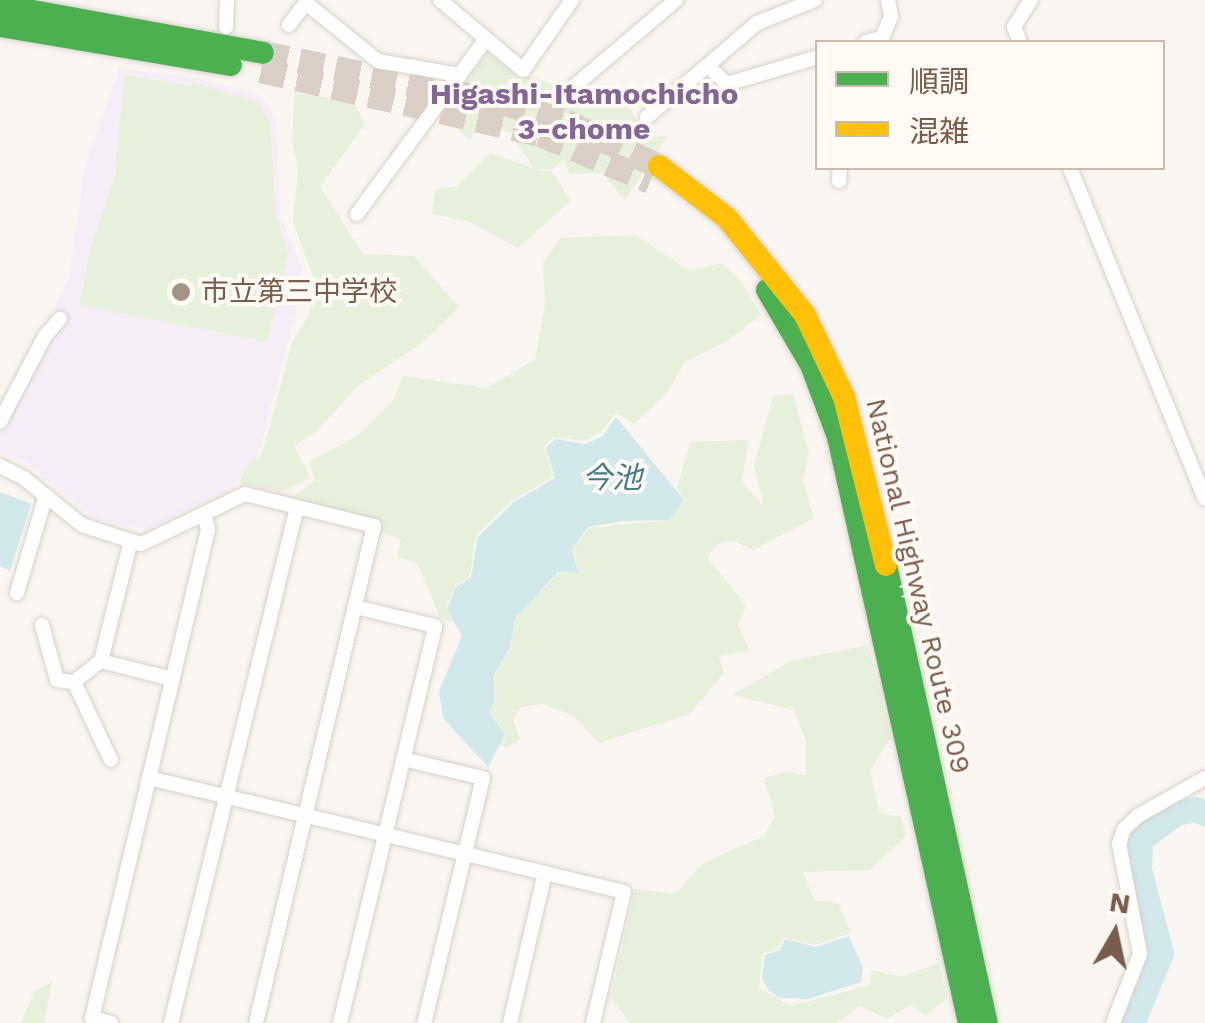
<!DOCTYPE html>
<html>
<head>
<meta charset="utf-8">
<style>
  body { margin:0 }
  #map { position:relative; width:1205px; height:1023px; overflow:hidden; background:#f9f5f0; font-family:"Work Sans","Noto Sans JP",sans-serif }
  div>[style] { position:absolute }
  .education>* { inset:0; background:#f6eef6 }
  .green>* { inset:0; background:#e7f0db }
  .water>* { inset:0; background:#d0e8ea }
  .river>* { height:25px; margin:-12.5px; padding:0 12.5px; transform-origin:12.5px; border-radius:12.5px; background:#d0e8ea }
  .highway-tunnel>* { height:25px; margin-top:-12.5px; transform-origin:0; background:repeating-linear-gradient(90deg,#d9cfc7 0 25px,transparent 0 37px) }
  .roads { filter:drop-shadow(0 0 2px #d7d1cb) drop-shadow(0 0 2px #d7d1cb) }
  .street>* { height:14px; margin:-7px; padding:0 7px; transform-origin:7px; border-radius:7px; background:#fefefd }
  .fast>* { height:22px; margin:-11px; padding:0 11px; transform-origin:11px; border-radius:11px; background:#4caf50 }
  .slow>* { height:22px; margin:-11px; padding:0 11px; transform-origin:11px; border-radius:11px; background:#ffc107 }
  .dots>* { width:28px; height:28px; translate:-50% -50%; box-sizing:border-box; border:5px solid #fffaf3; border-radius:50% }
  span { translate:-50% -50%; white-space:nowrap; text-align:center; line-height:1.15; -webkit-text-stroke:8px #fffaf3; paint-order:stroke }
  .poi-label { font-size:28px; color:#7a5c4d }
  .left { translate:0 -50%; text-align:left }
  .street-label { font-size:28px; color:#7a5c4d }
  .neighbourhood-label { font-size:30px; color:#846695; font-weight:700 }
  .water-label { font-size:30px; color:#437c86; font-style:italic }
  .legend { position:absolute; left:815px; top:40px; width:350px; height:130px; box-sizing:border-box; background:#fffaf3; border:2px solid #cabbb1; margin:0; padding:12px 18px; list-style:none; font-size:30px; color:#7a5c4d }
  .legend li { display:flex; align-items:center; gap:20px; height:50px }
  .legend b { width:50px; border:2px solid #cabbb1 }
  .north { position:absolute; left:1065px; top:883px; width:100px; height:100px; -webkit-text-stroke:8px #fffaf3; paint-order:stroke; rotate:9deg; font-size:28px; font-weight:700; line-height:40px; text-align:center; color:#7a5c4d }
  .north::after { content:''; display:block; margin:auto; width:35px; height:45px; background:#7a5c4d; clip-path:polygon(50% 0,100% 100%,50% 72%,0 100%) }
</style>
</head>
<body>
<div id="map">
  <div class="education">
    <i style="clip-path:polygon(119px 69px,193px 77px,262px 96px,275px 118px,281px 217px,302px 267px,297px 308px,258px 455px,232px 489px,146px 530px,97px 520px,23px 460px,0 452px,0 436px,52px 332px,56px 306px,69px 278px,86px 162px)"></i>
  </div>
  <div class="green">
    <i style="clip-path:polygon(488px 52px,522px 81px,528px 76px,542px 80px,593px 103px,619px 93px,637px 120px,637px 130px,653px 137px,668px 136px,625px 200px,602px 173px,569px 174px,565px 158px,551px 170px,536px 169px,552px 172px,571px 200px,518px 248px,470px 222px,432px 214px,435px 190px,457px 186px,490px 153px,534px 168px,515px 141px,517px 134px,482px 125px,469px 139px,440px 115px)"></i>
    <i style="clip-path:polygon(124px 75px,192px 86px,191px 82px,258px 102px,270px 121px,276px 214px,288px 254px,267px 342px,79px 305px,91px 246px,115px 175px)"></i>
    <i style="clip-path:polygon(295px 93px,353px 101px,365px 124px,320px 187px,363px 254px,414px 256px,459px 307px,421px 344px,358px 386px,315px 433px,294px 446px,311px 478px,280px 492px,239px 483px,249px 462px,262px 455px,292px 343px,308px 316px,316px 285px,293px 222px,298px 170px,292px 138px)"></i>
    <i style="clip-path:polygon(636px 235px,690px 271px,721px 263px,739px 279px,761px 315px,727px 341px,685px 362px,666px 394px,634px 424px,616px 413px,600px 433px,585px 441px,554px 437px,544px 446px,553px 477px,512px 501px,476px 535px,470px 576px,454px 587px,446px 609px,453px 623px,440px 617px,417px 563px,397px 557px,401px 539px,380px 532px,380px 522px,292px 498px,315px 480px,309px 462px,357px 436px,394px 399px,403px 376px,486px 388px,535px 360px,545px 304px,543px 263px,561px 238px)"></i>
    <i style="clip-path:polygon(793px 393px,809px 454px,803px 480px,814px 518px,754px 550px,733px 541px,719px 543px,707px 557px,746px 606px,738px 625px,750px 651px,719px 656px,724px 673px,690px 714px,599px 743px,574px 716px,543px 704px,521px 707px,513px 720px,520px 739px,508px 747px,501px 745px,506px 735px,489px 712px,496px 702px,495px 675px,511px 648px,515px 619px,559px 573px,578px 573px,573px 550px,589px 528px,669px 520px,685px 500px,677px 489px,690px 442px,748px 440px,742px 483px,764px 506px,754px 465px,773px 397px)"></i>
    <i style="clip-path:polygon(868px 645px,891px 737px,870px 770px,879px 813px,901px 817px,906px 836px,870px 870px,803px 872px,815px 901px,838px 903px,851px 933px,815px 945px,783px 937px,777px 950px,763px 953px,759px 988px,791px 1006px,870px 985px,871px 970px,901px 977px,939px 963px,947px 998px,926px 1016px,911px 1005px,887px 1019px,860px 1006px,837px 1023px,630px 1023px,611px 998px,635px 889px,675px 894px,702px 864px,764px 836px,775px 816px,764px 778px,784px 772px,806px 775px,806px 741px,794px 710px,732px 695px,793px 660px)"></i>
    <i style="clip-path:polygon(52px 982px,44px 1023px,21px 1023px,34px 992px)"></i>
  </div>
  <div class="water">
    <i style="clip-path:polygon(616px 417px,684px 500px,669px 520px,623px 521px,588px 527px,572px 550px,578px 573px,558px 572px,515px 619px,510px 648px,494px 675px,495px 702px,489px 712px,505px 735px,488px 767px,443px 718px,439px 691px,462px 636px,447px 610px,455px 588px,471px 577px,478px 537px,514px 502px,555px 478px,546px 448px,555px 439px,585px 444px,603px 436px)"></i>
    <i style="clip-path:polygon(0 492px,31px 504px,10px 571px,0 566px)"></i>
    <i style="clip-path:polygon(849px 936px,863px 968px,861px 982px,808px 999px,780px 998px,769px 991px,762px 978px,765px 955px,780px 950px,785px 939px,816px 947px)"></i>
  </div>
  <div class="river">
    <i style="left:1132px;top:1023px;width:76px;rotate:-67.5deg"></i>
    <i style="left:1161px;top:953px;width:87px;rotate:-104.7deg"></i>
    <i style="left:1139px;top:869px;width:30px;rotate:-88deg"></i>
    <i style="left:1140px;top:839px;width:44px;rotate:-35.8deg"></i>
    <i style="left:1176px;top:813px;width:19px;rotate:-12deg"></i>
    <i style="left:1195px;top:809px;width:11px;rotate:22deg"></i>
  </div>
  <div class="highway-tunnel">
    <i style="left:263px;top:53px;width:244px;rotate:11.6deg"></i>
    <i style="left:502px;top:102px;width:66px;rotate:16.8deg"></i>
    <i style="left:565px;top:121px;width:104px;rotate:25.6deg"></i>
    <i style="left:261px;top:70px;width:287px;rotate:12.9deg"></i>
    <i style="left:541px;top:134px;width:119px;rotate:23.3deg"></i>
  </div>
  <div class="roads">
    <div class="street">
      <i style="left:440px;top:0;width:109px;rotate:40.1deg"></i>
      <i style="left:523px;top:70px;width:85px;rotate:-55deg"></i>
      <i style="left:306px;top:3px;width:92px;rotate:38.9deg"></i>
      <i style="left:378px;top:61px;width:83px;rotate:9.7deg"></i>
      <i style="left:289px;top:25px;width:31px;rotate:-53deg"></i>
      <i style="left:226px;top:27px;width:27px;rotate:-88deg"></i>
      <i style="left:866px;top:42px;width:16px;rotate:-14deg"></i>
      <i style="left:882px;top:38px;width:23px;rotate:-67deg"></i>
      <i style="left:891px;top:17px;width:17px;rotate:-100deg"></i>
      <i style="left:1020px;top:42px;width:16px;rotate:-112deg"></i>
      <i style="left:1014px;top:27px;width:32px;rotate:-58deg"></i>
      <i style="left:709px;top:67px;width:25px;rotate:43deg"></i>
      <i style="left:727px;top:84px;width:95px;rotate:-16.5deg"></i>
      <i style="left:571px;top:89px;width:138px;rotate:-40.3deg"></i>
      <i style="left:647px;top:117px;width:145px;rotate:-40.5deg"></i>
      <i style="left:757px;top:23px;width:62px;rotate:-21.6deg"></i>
      <i style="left:1070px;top:168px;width:357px;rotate:67.8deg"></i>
      <i style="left:839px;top:181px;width:13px;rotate:-86deg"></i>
      <i style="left:357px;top:214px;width:217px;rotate:-53.6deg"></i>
      <i style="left:0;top:422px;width:97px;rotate:-62.4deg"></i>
      <i style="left:45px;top:336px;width:23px;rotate:-49deg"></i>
      <i style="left:0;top:466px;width:28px;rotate:27deg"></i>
      <i style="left:25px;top:479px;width:73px;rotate:38.9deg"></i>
      <i style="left:82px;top:525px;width:62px;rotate:17.9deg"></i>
      <i style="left:141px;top:544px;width:115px;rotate:-25.7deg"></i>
      <i style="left:245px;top:494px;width:133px;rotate:13.9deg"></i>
      <i style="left:374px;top:526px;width:511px;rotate:103.36deg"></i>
      <i style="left:17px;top:593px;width:102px;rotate:-73.5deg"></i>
      <i style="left:42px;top:625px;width:57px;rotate:74.7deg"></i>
      <i style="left:57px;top:680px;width:17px;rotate:7deg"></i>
      <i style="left:74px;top:682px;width:34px;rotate:-38deg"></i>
      <i style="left:101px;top:661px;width:73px;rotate:14.2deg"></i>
      <i style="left:101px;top:661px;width:124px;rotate:-76deg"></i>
      <i style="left:74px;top:682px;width:86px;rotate:64.6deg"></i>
      <i style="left:403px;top:759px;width:82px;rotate:13.4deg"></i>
      <i style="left:483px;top:778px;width:252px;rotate:103.5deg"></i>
      <i style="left:149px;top:778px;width:488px;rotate:13.5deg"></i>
      <i style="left:624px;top:892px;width:135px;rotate:103.3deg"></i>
      <i style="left:111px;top:1023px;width:20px;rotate:-165deg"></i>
      <i style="left:92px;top:1018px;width:502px;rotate:-76.63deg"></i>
      <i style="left:208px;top:530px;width:16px;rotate:-104deg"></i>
      <i style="left:171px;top:1023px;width:531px;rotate:-76.28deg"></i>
      <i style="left:340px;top:1023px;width:408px;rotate:-76.5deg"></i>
      <i style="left:435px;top:626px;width:82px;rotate:-166.6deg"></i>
      <i style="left:510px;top:1023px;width:154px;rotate:-76.9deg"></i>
      <i style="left:1113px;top:1023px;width:74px;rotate:-68.6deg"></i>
      <i style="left:1140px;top:954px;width:112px;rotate:-100.8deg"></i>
      <i style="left:1119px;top:844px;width:16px;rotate:-72deg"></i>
      <i style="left:1124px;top:829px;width:19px;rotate:-43deg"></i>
      <i style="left:1138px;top:816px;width:77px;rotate:-29.6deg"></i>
    </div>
    <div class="fast">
      <i style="left:0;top:5px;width:267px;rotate:10.3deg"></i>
      <i style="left:0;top:26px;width:234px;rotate:9.6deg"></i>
      <i style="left:767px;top:290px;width:87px;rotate:59.6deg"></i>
      <i style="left:811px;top:365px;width:77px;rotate:69.4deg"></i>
      <i style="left:838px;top:437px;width:600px;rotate:77.4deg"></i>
      <i style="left:886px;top:565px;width:469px;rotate:77.6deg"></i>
    </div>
    <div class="slow">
      <i style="left:659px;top:166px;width:86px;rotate:37.4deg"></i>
      <i style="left:727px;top:218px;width:124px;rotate:51.2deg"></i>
      <i style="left:805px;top:315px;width:91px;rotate:64.6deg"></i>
      <i style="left:844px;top:397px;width:173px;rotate:76deg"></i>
    </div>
  </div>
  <div class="dots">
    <i style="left:181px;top:292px;background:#a69286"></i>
  </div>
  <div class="poi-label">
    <span class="left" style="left:201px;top:292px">市立第三中学校</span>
  </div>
  <div class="street-label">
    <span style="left:918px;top:586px;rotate:77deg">National Highway Route 309</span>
  </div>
  <div class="neighbourhood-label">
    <span style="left:584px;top:111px">Higashi-Itamochicho<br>3-chome</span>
  </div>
  <div class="water-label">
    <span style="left:612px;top:478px">今池</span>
  </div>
  <ul class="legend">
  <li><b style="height:12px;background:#4caf50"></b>順調</li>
  <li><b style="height:12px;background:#ffc107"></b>混雑</li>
  </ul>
  <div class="north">N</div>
</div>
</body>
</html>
